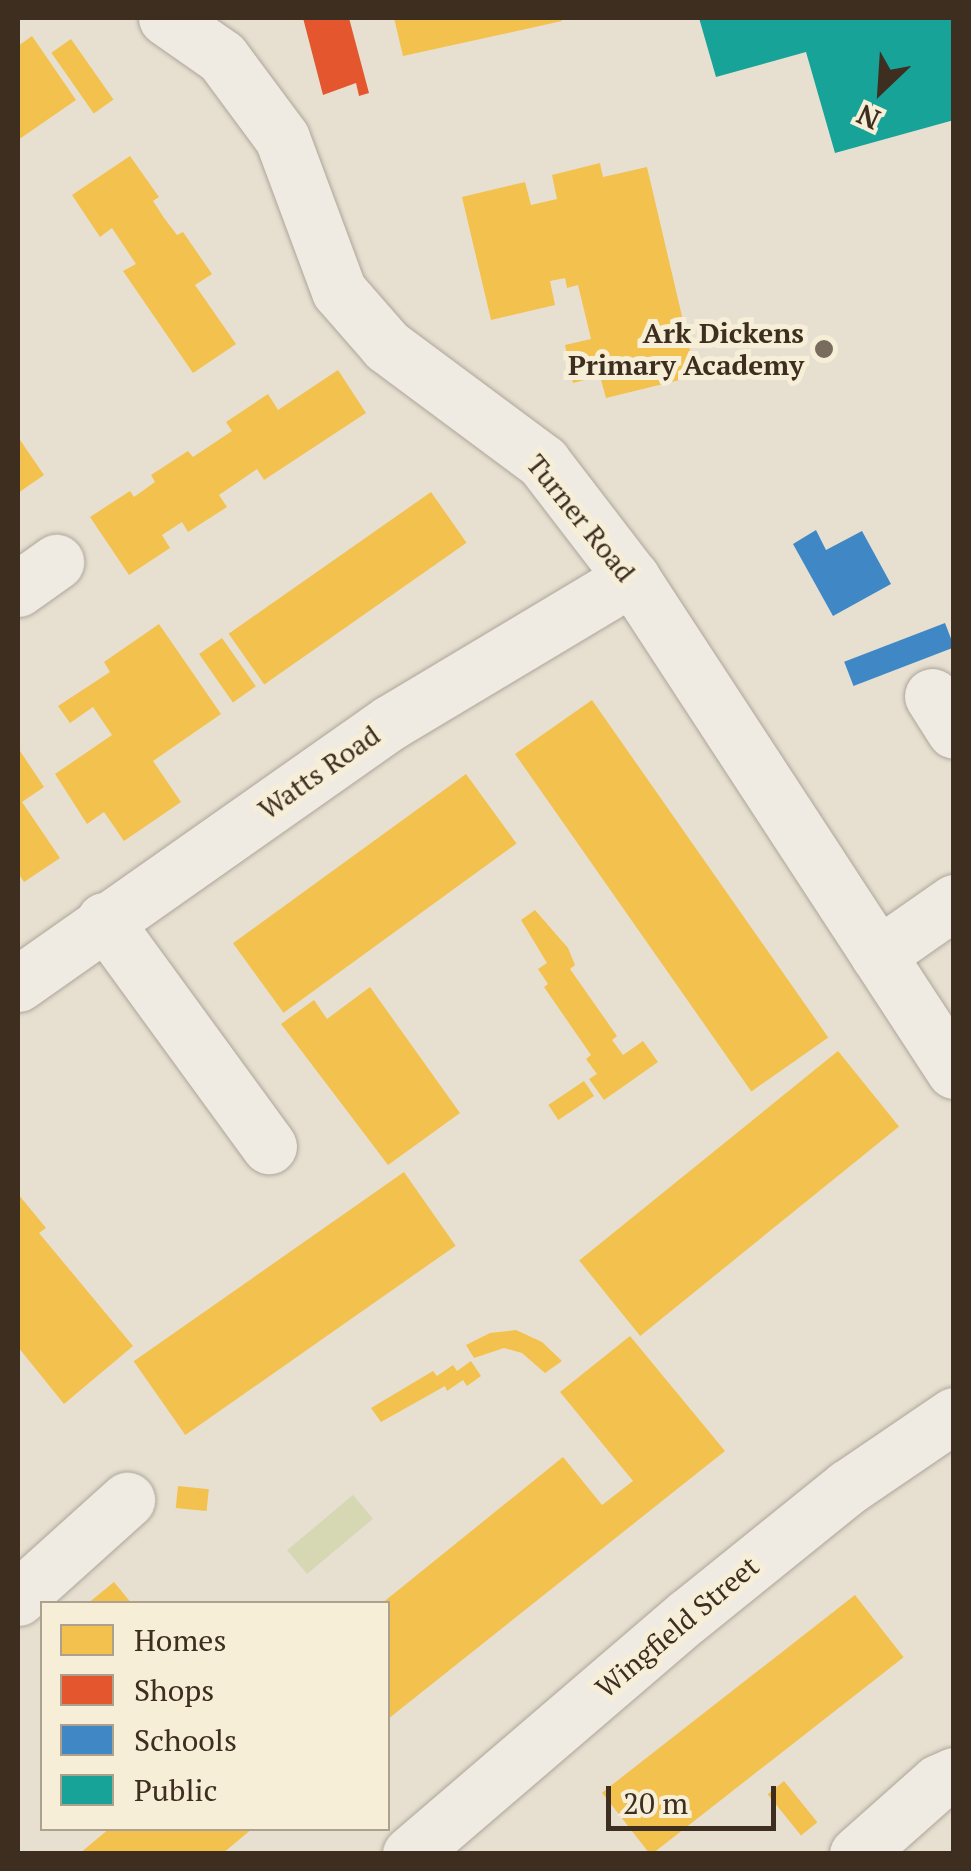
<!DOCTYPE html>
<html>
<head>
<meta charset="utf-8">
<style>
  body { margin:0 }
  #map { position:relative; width:971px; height:1871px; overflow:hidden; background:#e7e0d1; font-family:"PT Serif",serif }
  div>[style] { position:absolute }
  .green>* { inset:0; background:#d6d7b3; transform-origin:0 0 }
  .homes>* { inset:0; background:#f2c14e; transform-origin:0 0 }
  .shops>* { inset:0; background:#e4572e }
  .schools>* { inset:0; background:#3f88c5; transform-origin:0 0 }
  .public>* { inset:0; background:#17a398 }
  .roads { filter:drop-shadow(0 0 2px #ada599) drop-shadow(0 0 2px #ada599) }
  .minor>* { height:55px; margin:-27.5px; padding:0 27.5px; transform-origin:27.5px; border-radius:27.5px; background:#efebe3 }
  .dots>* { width:28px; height:28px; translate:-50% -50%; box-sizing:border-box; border:5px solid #f7eed8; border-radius:50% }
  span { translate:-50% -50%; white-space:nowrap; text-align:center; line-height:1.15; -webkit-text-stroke:10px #f7eed8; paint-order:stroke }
  .poi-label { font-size:28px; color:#3d2e20; font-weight:700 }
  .right { translate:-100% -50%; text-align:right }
  .street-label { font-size:28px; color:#3d2e20 }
  .frame { position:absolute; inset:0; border:20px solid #3d2e20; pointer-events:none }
  .legend { position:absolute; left:40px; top:1601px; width:350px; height:230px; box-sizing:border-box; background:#f7eed8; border:2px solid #ada18e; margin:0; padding:12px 18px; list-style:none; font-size:30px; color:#3d2e20 }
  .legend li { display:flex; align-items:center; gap:20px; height:50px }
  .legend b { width:50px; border:2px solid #ada18e }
  .north { position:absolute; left:831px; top:40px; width:100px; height:100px; -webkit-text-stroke:8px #f7eed8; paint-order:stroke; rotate:205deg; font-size:28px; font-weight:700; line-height:40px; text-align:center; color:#3d2e20 }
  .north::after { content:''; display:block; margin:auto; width:35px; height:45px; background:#3d2e20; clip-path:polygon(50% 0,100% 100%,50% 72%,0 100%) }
  .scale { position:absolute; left:606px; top:1786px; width:170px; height:45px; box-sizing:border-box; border:5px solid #3d2e20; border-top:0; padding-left:12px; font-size:30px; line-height:35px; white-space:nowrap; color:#3d2e20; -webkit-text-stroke:8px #f7eed8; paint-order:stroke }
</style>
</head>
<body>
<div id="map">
  <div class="green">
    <i style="left:353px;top:1495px;width:31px;height:86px;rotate:50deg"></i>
  </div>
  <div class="homes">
    <i style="clip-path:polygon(394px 18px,561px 18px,562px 21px,403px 56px)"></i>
    <i style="clip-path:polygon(32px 36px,76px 100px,18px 140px,18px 46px)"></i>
    <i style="left:71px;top:39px;width:74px;height:24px;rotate:55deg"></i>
    <i style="clip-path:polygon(130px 156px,159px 197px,153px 201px,164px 218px,177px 235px,183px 232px,212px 274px,195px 285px,236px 344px,193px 373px,123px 271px,136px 264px,112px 228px,100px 237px,72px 195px)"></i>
    <i style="clip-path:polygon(600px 163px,603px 177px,647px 167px,696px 376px,606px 398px,600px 376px,573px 383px,565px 345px,591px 339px,578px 285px,567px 288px,565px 278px,550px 281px,555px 305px,491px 320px,462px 197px,525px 182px,531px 205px,557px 199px,552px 175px)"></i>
    <i style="clip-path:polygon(338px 370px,366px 413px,264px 480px,257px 469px,219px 495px,227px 507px,188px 532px,182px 522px,162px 535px,170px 548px,129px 575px,90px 517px,130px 491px,134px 497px,155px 482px,151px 475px,188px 451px,193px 457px,232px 431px,226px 422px,268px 394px,278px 410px)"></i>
    <i style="clip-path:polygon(18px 437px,44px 475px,18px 493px)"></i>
    <i style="left:431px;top:492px;width:62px;height:247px;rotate:55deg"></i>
    <i style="clip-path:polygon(159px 624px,221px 714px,153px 761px,181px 802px,124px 841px,104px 812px,87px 824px,55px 774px,112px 735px,93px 707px,70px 723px,58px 706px,110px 672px,104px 662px)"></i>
    <i style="left:222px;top:638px;width:59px;height:28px;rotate:55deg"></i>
    <i style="left:592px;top:700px;width:412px;height:94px;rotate:55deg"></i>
    <i style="clip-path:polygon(18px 748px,44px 787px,22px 802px,60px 858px,24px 882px,18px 873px)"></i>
    <i style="left:466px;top:774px;width:86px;height:288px;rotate:54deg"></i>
    <i style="clip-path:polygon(535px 910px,568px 948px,575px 965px,570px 969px,617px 1036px,612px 1040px,623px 1055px,643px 1041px,658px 1062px,604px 1100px,589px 1079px,597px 1074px,586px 1059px,591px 1055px,544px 987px,548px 984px,538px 969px,547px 963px,521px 920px)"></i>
    <i style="clip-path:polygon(370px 987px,460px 1113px,388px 1165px,281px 1024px,314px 1000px,327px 1019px)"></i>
    <i style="left:838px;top:1051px;width:97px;height:333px;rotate:51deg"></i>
    <i style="left:584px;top:1081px;width:18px;height:43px;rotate:56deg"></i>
    <i style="left:404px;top:1172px;width:90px;height:330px;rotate:55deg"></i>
    <i style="clip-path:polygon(18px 1194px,46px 1228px,39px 1233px,133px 1346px,64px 1404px,18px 1347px)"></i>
    <i style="clip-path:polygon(516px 1330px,542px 1342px,562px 1361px,545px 1373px,522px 1353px,504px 1348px,474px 1358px,466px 1345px,490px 1333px)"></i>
    <i style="clip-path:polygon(630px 1336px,725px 1451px,388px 1719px,388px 1604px,381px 1604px,563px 1457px,602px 1505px,633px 1481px,560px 1392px)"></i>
    <i style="clip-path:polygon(471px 1361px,481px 1376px,467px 1386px,463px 1380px,447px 1391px,445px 1386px,381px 1422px,371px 1408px,433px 1371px,437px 1376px,453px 1365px,457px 1371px)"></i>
    <i style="left:178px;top:1486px;width:31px;height:22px;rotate:6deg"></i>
    <i style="clip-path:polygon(114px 1582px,132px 1604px,87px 1604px)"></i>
    <i style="left:855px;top:1595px;width:79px;height:321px;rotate:52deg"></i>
    <i style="left:784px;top:1781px;width:53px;height:21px;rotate:51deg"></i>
    <i style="clip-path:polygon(110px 1828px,253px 1828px,222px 1854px,79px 1854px)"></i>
  </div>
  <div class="shops">
    <i style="clip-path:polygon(303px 18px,349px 18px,369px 93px,359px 96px,356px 83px,323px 95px)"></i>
  </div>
  <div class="schools">
    <i style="clip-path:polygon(816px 530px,826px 550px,862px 531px,891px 584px,833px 616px,793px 544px)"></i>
    <i style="left:945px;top:623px;width:26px;height:108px;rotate:69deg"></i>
  </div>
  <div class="public">
    <i style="clip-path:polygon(699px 18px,954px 18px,954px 120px,835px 153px,806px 52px,716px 77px)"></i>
  </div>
  <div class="roads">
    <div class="minor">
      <i style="left:166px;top:18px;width:68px;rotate:34.9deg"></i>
      <i style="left:222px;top:57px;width:101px;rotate:53.5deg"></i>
      <i style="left:282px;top:138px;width:163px;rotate:69.6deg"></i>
      <i style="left:339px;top:291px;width:73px;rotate:48.9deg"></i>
      <i style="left:387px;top:346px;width:194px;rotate:36.6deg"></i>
      <i style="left:543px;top:462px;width:146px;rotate:52.5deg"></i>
      <i style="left:632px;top:578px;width:589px;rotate:56.85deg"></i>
      <i style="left:18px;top:589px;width:47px;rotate:-35.4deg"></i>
      <i style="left:932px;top:696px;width:41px;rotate:57.8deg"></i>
      <i style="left:104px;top:920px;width:280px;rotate:53.9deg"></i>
      <i style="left:878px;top:955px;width:93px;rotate:-34.9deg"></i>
      <i style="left:18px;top:984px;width:456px;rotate:-35.1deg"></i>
      <i style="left:391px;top:722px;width:281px;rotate:-30.9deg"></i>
      <i style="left:18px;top:1598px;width:147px;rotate:-42deg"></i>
      <i style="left:410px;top:1854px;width:366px;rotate:-40.6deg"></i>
      <i style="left:688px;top:1616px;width:206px;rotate:-38.9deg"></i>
      <i style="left:848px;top:1487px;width:128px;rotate:-34.2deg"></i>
      <i style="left:857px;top:1854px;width:108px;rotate:-41.6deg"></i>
      <i style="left:938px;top:1782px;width:17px;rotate:-24deg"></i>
    </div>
  </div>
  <div class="dots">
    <i style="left:824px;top:349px;background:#786c5e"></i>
  </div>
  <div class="poi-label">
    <span class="right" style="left:804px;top:349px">Ark Dickens<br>Primary Academy</span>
  </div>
  <div class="street-label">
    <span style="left:581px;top:518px;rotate:51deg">Turner Road</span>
    <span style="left:319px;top:772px;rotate:-35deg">Watts Road</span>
    <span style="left:677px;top:1627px;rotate:-40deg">Wingfield Street</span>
  </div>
  <div class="frame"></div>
  <ul class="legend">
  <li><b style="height:28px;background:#f2c14e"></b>Homes</li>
  <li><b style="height:28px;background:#e4572e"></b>Shops</li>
  <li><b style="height:28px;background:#3f88c5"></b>Schools</li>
  <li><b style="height:28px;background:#17a398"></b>Public</li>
  </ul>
  <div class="north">N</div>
  <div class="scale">20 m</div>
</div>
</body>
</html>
